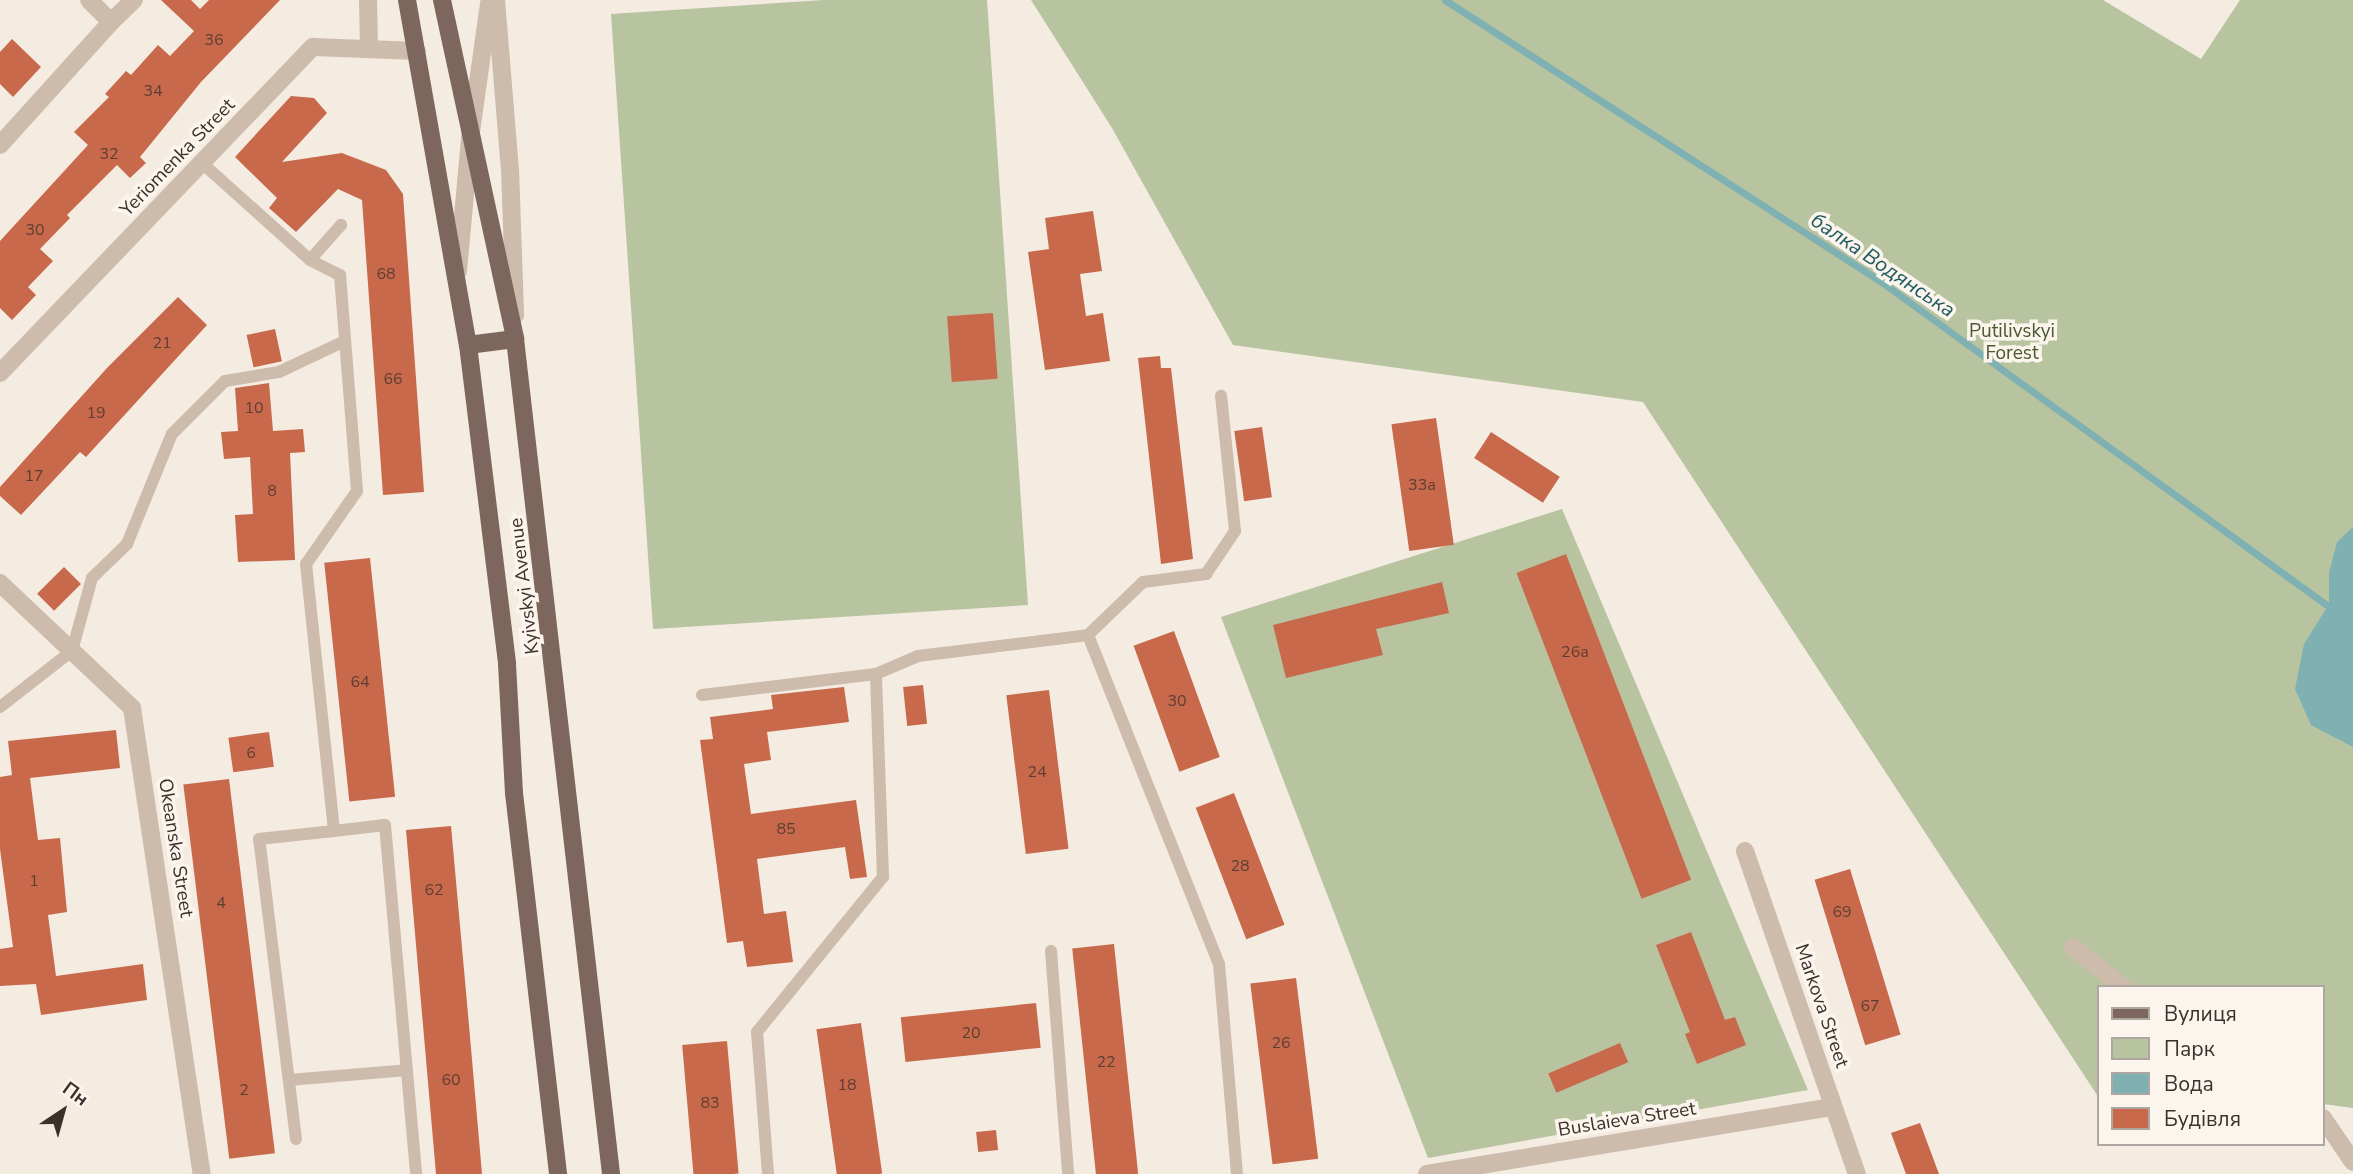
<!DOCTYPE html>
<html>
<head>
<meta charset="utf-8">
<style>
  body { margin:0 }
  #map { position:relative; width:2353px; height:1174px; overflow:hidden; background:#f4ebe1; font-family:"Nunito Sans",sans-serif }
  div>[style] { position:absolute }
  .green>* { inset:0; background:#b8c4a0 }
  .water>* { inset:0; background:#7fb0b2 }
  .stream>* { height:7px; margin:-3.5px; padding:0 3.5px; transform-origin:3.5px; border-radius:3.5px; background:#7fb0b2 }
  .building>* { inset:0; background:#c8694b; transform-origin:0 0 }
  .service>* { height:12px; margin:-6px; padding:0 6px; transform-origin:6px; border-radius:6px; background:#cdbbac }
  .minor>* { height:18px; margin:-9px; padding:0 9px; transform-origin:9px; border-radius:9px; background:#cdbbac }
  .tertiary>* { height:18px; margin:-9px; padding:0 9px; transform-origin:9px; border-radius:9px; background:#cdbbac }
  .primary>* { height:18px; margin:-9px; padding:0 9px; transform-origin:9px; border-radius:9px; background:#7d675c }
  span { translate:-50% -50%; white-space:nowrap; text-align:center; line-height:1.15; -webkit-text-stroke:7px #fbf5ee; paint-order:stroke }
  .number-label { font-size:16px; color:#5e3e33 }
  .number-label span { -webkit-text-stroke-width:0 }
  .street-label { font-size:19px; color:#3b302b }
  .park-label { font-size:19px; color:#4a5a2e }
  .water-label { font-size:21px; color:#1f5a5e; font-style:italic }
  .legend { position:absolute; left:2097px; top:985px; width:228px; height:161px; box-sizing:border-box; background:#fbf5ee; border:2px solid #aea6a0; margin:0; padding:9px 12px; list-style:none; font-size:21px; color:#3b302b }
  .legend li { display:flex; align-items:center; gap:14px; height:35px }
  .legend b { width:35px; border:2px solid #aea6a0 }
  .north { position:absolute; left:28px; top:1076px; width:70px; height:70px; -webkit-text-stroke:5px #fbf5ee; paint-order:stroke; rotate:36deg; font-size:19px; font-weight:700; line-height:28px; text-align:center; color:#3b302b }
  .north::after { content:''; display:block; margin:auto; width:24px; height:32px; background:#3b302b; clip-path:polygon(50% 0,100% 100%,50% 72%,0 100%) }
</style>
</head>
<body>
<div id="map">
  <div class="green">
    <i style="clip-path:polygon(824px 0,987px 0,1028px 605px,653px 629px,611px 14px)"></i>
    <i style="clip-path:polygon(1031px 0,2103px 0,2201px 59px,2240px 0,2353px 0,2353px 1108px,2323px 1104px,2323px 987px,2099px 987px,2099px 1098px,1643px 402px,1233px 345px,1112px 128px)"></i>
    <i style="clip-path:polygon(1562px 509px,1808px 1090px,1428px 1158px,1221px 617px)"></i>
  </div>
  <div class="water">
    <i style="clip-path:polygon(2353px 527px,2353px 747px,2311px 725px,2295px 689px,2304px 644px,2329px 604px,2329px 573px,2337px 542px)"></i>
  </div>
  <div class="stream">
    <i style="left:1445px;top:0;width:521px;rotate:32.87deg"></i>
    <i style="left:1883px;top:283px;width:558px;rotate:35.97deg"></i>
  </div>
  <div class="building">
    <i style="clip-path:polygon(161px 0,191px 0,200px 9px,209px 0,280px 0,201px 82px,140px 157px,146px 163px,130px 178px,117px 165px,67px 215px,70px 218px,40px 249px,53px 261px,28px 287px,36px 295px,12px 320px,0 308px,0 241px,88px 145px,74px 132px,109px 97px,105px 94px,126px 71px,131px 75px,158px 45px,170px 56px,194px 31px)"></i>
    <i style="clip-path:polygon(12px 39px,41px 67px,13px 97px,0 84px,0 52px)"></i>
    <i style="clip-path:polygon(291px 96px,314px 98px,327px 113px,282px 162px,342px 153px,386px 170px,403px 194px,424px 492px,383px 495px,362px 200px,338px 189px,296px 232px,269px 208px,277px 198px,235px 157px)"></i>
    <i style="clip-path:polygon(1093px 211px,1102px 271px,1080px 274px,1086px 316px,1103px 313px,1110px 361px,1045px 370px,1028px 252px,1049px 249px,1045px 218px)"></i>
    <i style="clip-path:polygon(178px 297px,207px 325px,86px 457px,80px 452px,21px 515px,0 496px,0 487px,107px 368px)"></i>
    <i style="left:993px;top:313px;width:66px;height:46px;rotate:86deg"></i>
    <i style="left:275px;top:329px;width:33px;height:29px;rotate:78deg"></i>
    <i style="clip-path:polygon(1160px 356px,1161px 368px,1171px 368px,1193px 559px,1161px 564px,1138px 358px)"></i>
    <i style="clip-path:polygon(269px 383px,273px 431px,303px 429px,305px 452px,290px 453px,295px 560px,238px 562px,235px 515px,253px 514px,250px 457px,224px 459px,221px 432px,238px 431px,235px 388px)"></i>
    <i style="left:1436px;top:418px;width:128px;height:45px;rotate:82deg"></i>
    <i style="left:1262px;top:427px;width:71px;height:28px;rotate:82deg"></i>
    <i style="left:1491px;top:432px;width:82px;height:31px;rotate:33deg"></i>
    <i style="left:1566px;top:554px;width:349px;height:53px;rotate:69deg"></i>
    <i style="left:370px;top:558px;width:240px;height:46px;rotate:84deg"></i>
    <i style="left:64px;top:567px;width:24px;height:38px;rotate:45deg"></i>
    <i style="clip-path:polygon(1442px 582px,1449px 613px,1376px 629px,1383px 655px,1286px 678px,1273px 625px)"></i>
    <i style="left:1174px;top:631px;width:134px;height:43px;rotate:70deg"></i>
    <i style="left:923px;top:685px;width:39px;height:20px;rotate:84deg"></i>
    <i style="clip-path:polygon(844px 687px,849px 722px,767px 732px,771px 760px,744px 764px,751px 814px,856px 800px,867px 877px,850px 879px,845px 847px,757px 859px,764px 914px,786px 911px,793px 962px,747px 967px,743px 941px,727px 943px,700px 740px,713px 739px,710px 717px,773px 709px,771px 695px)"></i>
    <i style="left:1049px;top:690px;width:160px;height:43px;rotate:83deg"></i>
    <i style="clip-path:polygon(116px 730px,120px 768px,30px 778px,38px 840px,60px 838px,67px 912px,48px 915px,56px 976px,143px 964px,147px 1000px,41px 1015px,36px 984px,0 986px,0 949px,13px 947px,0 849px,0 777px,12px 775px,8px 741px)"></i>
    <i style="left:269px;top:732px;width:35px;height:41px;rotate:82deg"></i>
    <i style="left:229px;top:779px;width:377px;height:46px;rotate:83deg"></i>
    <i style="left:1234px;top:793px;width:141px;height:41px;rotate:69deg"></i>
    <i style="clip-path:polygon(451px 826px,468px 1014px,482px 1174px,436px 1174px,406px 830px)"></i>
    <i style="left:1850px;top:869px;width:173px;height:37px;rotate:73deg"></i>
    <i style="clip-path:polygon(1691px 932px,1725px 1020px,1735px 1017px,1746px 1045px,1697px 1064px,1685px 1034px,1690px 1032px,1656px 945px)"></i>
    <i style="left:1114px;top:944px;width:231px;height:42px;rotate:84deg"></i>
    <i style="left:1296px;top:978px;width:182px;height:46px;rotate:83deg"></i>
    <i style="left:1036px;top:1003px;width:45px;height:136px;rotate:84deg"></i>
    <i style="left:861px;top:1023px;width:152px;height:45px;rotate:82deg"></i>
    <i style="left:727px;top:1041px;width:133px;height:45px;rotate:85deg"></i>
    <i style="left:1620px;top:1043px;width:21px;height:78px;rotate:67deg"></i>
    <i style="clip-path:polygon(1920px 1123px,1939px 1174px,1906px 1174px,1891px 1133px)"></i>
    <i style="left:996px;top:1130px;width:20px;height:20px;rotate:84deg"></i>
  </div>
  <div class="service">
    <i style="left:202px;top:163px;width:145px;rotate:41.9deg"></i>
    <i style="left:310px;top:260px;width:34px;rotate:27deg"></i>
    <i style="left:340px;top:275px;width:217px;rotate:85.5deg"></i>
    <i style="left:357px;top:491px;width:89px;rotate:124.9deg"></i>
    <i style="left:306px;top:564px;width:268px;rotate:84deg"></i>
    <i style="left:334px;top:831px;width:51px;rotate:-6.7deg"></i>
    <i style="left:385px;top:825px;width:350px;rotate:84.9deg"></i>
    <i style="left:310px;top:260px;width:47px;rotate:-48.5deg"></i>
    <i style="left:1088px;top:635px;width:354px;rotate:68.3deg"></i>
    <i style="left:1219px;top:964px;width:211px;rotate:85.1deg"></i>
    <i style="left:702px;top:695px;width:175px;rotate:-6.9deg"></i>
    <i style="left:0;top:707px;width:91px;rotate:-37.9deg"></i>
    <i style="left:72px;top:651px;width:76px;rotate:-74.7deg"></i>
    <i style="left:92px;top:578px;width:49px;rotate:-44.2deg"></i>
    <i style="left:127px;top:544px;width:119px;rotate:-67.8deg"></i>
    <i style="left:172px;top:434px;width:75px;rotate:-45deg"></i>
    <i style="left:225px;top:381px;width:55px;rotate:-9.5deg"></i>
    <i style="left:279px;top:372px;width:73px;rotate:-25.2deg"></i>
    <i style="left:1051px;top:951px;width:224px;rotate:85.6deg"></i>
    <i style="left:289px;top:1080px;width:118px;rotate:-4.8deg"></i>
    <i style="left:296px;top:1139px;width:302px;rotate:-97deg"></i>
    <i style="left:259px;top:839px;width:75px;rotate:-6.1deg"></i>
    <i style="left:768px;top:1174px;width:142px;rotate:-94.4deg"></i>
    <i style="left:757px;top:1032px;width:200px;rotate:-50.9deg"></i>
    <i style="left:883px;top:877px;width:203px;rotate:-92deg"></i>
    <i style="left:876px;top:674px;width:46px;rotate:-23.2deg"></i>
    <i style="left:918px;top:656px;width:171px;rotate:-7deg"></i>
    <i style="left:1088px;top:635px;width:76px;rotate:-43.9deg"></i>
    <i style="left:1143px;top:582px;width:64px;rotate:-7.2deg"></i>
    <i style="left:1206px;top:574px;width:52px;rotate:-56deg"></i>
    <i style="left:1235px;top:531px;width:136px;rotate:-95.9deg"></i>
  </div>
  <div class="minor">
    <i style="left:368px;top:0;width:49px;rotate:88.8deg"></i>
    <i style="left:111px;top:22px;width:32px;rotate:-44deg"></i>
    <i style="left:0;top:145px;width:166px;rotate:-47.9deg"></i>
    <i style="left:111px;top:22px;width:31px;rotate:-135deg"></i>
    <i style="left:0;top:373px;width:452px;rotate:-46.2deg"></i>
    <i style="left:313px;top:47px;width:104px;rotate:2.2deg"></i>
    <i style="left:0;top:583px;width:182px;rotate:43.4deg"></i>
    <i style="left:132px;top:708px;width:471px;rotate:81.5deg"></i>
    <i style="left:1745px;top:851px;width:342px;rotate:70.9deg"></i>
    <i style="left:2073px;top:947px;width:64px;rotate:38.7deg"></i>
    <i style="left:2323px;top:1118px;width:53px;rotate:55.7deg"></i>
    <i style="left:1427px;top:1174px;width:411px;rotate:-9.4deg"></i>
  </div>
  <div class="tertiary">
    <i style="left:496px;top:0;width:170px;rotate:85.3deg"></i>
    <i style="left:510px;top:169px;width:146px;rotate:88deg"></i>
    <i style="left:458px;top:271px;width:133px;rotate:-84.8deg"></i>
    <i style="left:470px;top:139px;width:137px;rotate:-82deg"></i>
  </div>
  <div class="primary">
    <i style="left:407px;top:0;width:350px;rotate:80deg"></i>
    <i style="left:468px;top:345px;width:321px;rotate:83deg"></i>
    <i style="left:507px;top:664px;width:129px;rotate:86.9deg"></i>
    <i style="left:514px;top:793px;width:384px;rotate:83.4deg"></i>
    <i style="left:442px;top:0;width:347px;rotate:77.8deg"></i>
    <i style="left:515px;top:339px;width:841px;rotate:83.44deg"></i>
    <i style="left:468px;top:345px;width:47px;rotate:-7.3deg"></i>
  </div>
  <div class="number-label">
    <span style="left:214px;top:40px">36</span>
    <span style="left:153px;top:91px">34</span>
    <span style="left:109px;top:154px">32</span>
    <span style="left:35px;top:230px">30</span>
    <span style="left:386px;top:274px">68</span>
    <span style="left:162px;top:343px">21</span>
    <span style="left:393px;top:379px">66</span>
    <span style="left:254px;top:408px">10</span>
    <span style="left:96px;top:413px">19</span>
    <span style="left:34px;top:476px">17</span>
    <span style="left:1422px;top:485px">33а</span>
    <span style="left:272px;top:491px">8</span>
    <span style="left:1575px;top:652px">26а</span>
    <span style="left:360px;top:682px">64</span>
    <span style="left:1177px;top:701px">30</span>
    <span style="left:251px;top:753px">6</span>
    <span style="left:1037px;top:772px">24</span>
    <span style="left:786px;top:829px">85</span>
    <span style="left:1240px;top:866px">28</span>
    <span style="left:34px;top:881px">1</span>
    <span style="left:434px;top:890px">62</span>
    <span style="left:221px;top:903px">4</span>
    <span style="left:1842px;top:912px">69</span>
    <span style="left:1870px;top:1006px">67</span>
    <span style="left:971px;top:1033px">20</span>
    <span style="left:1281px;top:1043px">26</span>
    <span style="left:1106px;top:1062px">22</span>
    <span style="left:451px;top:1080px">60</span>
    <span style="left:847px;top:1085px">18</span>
    <span style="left:244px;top:1090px">2</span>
    <span style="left:710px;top:1103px">83</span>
  </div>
  <div class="street-label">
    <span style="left:178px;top:158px;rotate:-46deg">Yeriomenka Street</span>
    <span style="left:525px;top:586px;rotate:-97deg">Kyivskyi Avenue</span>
    <span style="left:175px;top:848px;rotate:81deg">Okeanska Street</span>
    <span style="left:1821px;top:1006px;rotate:71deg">Markova Street</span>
    <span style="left:1627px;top:1120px;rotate:-9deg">Buslaieva Street</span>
  </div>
  <div class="park-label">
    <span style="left:2012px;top:343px">Putilivskyi<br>Forest</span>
  </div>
  <div class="water-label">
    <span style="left:1883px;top:265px;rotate:34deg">балка Водянська</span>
  </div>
  <ul class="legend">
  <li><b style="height:9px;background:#7d675c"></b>Вулиця</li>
  <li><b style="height:19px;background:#b8c4a0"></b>Парк</li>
  <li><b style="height:19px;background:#7fb0b2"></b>Вода</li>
  <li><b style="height:19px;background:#c8694b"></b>Будівля</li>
  </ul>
  <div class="north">Пн</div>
</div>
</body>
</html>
